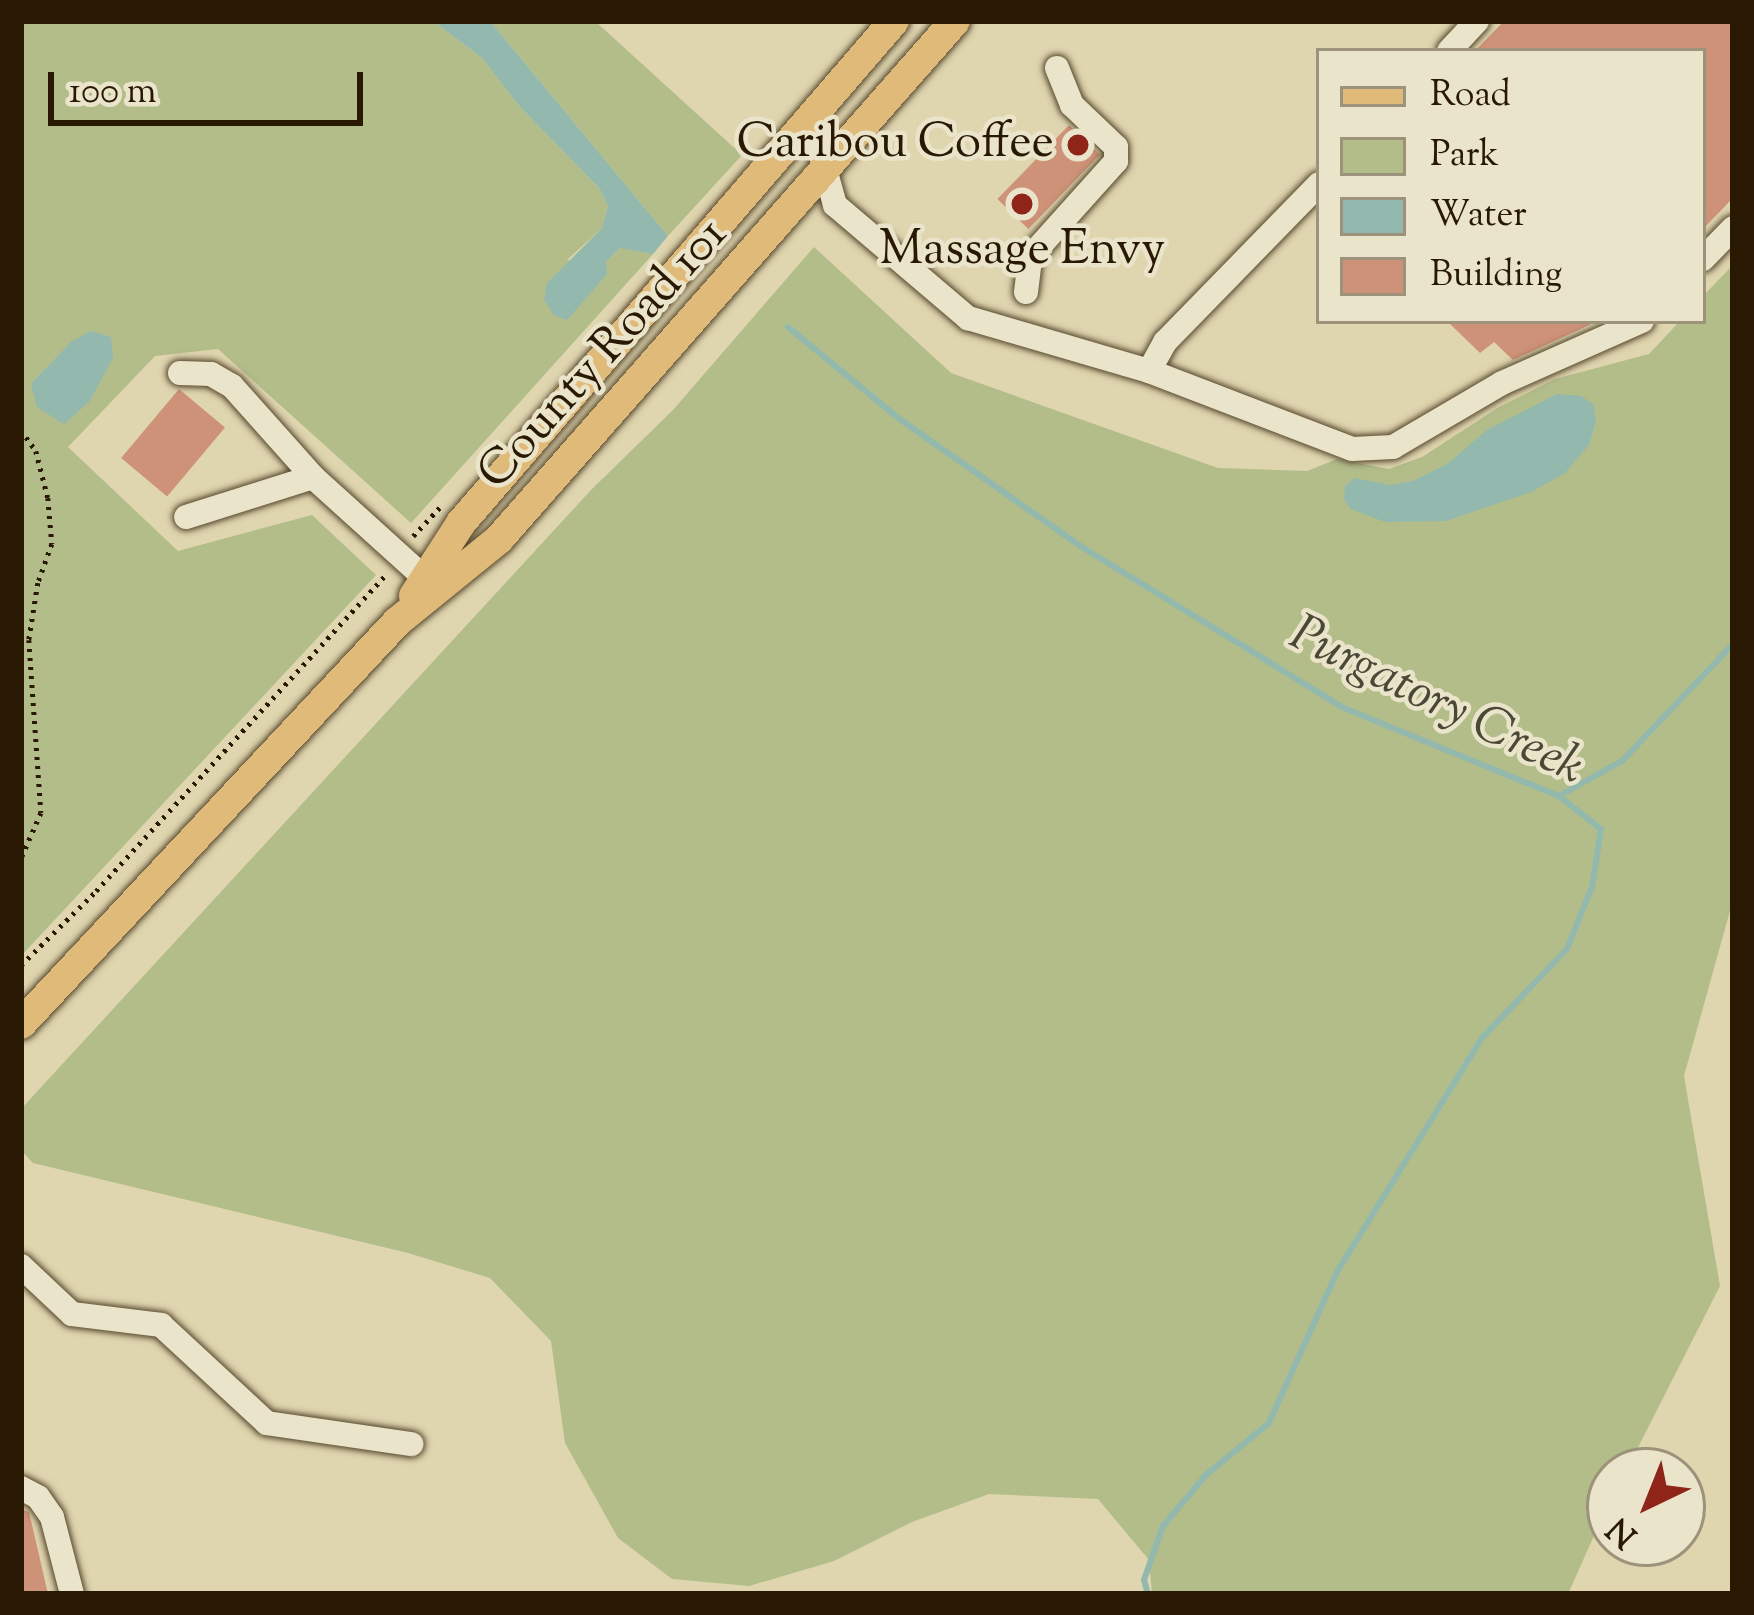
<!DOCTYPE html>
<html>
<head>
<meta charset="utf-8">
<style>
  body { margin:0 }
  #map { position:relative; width:1754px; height:1615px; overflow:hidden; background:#dfd5af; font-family:"Sorts Mill Goudy",serif }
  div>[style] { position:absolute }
  .green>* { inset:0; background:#b2bd8a }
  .water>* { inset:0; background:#93b8ad }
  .stream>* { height:6px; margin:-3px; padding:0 3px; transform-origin:3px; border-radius:3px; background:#93b8ad }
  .building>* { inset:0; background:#ce9278; transform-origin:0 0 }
  .path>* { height:4.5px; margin-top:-2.25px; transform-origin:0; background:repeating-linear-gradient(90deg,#2a1902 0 3px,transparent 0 9px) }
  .roads { filter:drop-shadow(0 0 3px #57482d) drop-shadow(0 0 3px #57482d) }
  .minor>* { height:24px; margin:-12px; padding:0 12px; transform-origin:12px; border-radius:12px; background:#eae4cb }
  .major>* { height:30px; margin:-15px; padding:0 15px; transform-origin:15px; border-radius:15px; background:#e0ba78 }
  .dots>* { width:33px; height:33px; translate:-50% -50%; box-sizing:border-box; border:6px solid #eae4cb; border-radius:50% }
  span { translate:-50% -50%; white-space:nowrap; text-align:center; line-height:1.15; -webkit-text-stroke:9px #eae4cb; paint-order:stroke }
  .poi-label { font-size:48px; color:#2a1902 }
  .right { translate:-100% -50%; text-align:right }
  .street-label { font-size:48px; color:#2a1902 }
  .water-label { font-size:51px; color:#4a4935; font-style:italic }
  .frame { position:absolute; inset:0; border:24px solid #2a1902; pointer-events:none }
  .legend { position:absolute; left:1316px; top:48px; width:390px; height:276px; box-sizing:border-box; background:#eae4cb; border:3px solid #9d937b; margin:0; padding:15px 21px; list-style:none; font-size:36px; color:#2a1902 }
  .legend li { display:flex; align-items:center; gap:24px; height:60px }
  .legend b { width:60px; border:3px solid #9d937b }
  .north { position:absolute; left:1586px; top:1447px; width:120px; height:120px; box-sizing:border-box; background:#eae4cb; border:3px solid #9d937b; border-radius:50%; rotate:223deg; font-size:33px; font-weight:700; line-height:48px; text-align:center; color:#2a1902 }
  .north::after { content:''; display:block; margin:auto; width:42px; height:54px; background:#8f2418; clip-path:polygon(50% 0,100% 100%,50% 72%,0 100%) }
  .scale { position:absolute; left:48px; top:72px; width:315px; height:54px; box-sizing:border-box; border:6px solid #2a1902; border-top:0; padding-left:15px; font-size:36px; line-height:42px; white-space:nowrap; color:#2a1902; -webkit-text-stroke:9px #eae4cb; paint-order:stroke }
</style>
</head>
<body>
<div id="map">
  <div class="green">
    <i style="clip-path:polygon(21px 21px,433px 21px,482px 58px,520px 107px,599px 188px,608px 206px,602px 228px,567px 260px,606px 262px,621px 247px,653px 254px,411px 523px,218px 349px,155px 356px,68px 447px,178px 551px,312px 515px,376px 575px,21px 956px)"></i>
    <i style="clip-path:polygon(490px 21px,595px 21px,742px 155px,668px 236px)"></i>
    <i style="clip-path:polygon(814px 247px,951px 373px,1218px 468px,1307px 471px,1337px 459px,1389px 469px,1422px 457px,1499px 407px,1555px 379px,1649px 354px,1680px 321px,1703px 321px,1703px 296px,1733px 265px,1733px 900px,1684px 1076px,1720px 1286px,1626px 1471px,1610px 1471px,1610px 1500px,1568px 1594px,1152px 1594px,1149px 1560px,1098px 1499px,989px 1494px,912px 1522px,834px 1561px,749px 1586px,672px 1579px,618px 1538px,565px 1443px,551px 1341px,490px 1278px,408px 1253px,33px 1163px,21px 1150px,21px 1109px,591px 490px,673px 410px)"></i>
  </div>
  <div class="water">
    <i style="clip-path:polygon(433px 21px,490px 21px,668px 236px,653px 254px,620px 248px,606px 262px,607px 274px,567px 320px,554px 315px,544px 300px,547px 283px,602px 228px,608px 206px,599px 188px,520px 107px,482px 58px)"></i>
    <i style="clip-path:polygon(91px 331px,111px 337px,113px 358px,89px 402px,64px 424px,37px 407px,31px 384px,71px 342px)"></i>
    <i style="clip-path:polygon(1557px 394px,1581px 396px,1593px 404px,1596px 420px,1589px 445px,1564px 474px,1531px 492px,1446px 521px,1385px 522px,1351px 509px,1344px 500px,1345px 486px,1355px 478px,1390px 485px,1413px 481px,1447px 464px,1487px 430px)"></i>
  </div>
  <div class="stream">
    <i style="left:788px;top:327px;width:146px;rotate:39.5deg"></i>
    <i style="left:901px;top:420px;width:221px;rotate:35.1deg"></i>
    <i style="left:1082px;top:547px;width:308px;rotate:31.6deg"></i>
    <i style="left:1344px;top:708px;width:232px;rotate:22.3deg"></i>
    <i style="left:1559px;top:796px;width:53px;rotate:38.2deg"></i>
    <i style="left:1601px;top:829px;width:59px;rotate:98.8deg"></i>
    <i style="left:1592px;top:887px;width:67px;rotate:112deg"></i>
    <i style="left:1567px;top:949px;width:123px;rotate:133.7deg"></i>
    <i style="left:1482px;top:1038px;width:273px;rotate:121.8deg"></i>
    <i style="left:1338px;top:1270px;width:168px;rotate:114.3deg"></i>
    <i style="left:1269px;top:1423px;width:82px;rotate:140.5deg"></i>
    <i style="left:1206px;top:1475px;width:67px;rotate:130.1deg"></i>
    <i style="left:1163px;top:1526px;width:57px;rotate:109.4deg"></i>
    <i style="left:1144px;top:1580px;width:15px;rotate:74deg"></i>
    <i style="left:1559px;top:796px;width:72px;rotate:-29.1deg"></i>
    <i style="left:1622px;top:761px;width:161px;rotate:-46.5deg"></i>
  </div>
  <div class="building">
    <i style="clip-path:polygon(1504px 21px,1733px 21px,1733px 198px,1703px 229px,1703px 51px,1475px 51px)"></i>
    <i style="left:1069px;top:125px;width:43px;height:103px;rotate:44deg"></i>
    <i style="clip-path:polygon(1447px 321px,1598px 321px,1513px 360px,1494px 342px,1480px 353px)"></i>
    <i style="left:179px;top:389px;width:60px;height:90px;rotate:40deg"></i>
    <i style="clip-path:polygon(21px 1509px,29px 1512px,48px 1594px,21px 1594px)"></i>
  </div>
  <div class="path">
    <i style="left:21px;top:430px;width:26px;rotate:54deg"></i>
    <i style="left:36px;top:451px;width:49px;rotate:75.7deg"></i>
    <i style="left:48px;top:498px;width:46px;rotate:85deg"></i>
    <i style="left:52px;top:544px;width:41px;rotate:109.7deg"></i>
    <i style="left:38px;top:583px;width:58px;rotate:99deg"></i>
    <i style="left:29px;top:640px;width:173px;rotate:86deg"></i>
    <i style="left:41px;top:813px;width:50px;rotate:113.5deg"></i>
    <i style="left:413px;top:536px;width:42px;rotate:-46.9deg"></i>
    <i style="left:21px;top:965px;width:105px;rotate:-44.6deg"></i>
    <i style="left:96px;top:891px;width:429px;rotate:-47.5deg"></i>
  </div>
  <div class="roads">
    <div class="minor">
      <i style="left:1449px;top:51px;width:41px;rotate:-47deg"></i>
      <i style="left:812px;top:122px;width:86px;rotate:74.5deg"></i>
      <i style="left:835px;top:205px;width:175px;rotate:40.4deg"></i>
      <i style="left:968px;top:318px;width:189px;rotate:16.3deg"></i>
      <i style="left:1149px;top:371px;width:217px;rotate:21deg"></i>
      <i style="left:1352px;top:449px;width:41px;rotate:-2.8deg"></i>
      <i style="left:1393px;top:447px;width:126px;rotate:-30.4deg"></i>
      <i style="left:1502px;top:383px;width:153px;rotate:-23.9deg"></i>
      <i style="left:1703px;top:259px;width:43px;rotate:-45.9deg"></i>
      <i style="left:1026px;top:292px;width:35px;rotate:-83deg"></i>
      <i style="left:1030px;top:257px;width:129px;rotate:-48.1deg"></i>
      <i style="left:1116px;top:161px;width:14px;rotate:-90deg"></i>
      <i style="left:1116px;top:147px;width:61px;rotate:-136.3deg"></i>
      <i style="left:1072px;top:105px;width:40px;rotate:-112deg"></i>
      <i style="left:1149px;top:371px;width:33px;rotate:-61deg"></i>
      <i style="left:1165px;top:342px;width:221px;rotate:-45.7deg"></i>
      <i style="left:180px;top:373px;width:31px;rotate:2deg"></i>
      <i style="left:211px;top:374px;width:24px;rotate:30deg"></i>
      <i style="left:232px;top:386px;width:122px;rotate:48.3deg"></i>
      <i style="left:313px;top:477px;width:133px;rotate:162.5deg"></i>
      <i style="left:313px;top:477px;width:166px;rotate:42.1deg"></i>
      <i style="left:21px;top:1266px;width:70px;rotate:43.3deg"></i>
      <i style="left:72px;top:1314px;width:90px;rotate:7deg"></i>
      <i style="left:161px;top:1325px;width:144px;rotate:42.8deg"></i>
      <i style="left:267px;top:1423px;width:146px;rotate:8.3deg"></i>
      <i style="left:21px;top:1488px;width:19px;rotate:28deg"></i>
      <i style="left:38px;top:1497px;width:24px;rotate:55deg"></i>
      <i style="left:52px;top:1517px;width:80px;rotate:75.4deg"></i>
    </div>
    <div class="major">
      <i style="left:414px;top:596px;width:87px;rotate:-57.2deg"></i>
      <i style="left:461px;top:523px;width:663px;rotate:-49.22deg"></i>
      <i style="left:21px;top:1024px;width:550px;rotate:-46.91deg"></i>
      <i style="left:397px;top:622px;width:132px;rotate:-39.1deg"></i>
      <i style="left:499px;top:539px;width:690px;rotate:-48.64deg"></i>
    </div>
  </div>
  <div class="dots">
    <i style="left:1078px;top:145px;background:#8f2418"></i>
    <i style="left:1022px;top:204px;background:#8f2418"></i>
  </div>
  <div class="poi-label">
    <span class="right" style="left:1054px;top:145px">Caribou Coffee</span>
    <span style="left:1022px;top:252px">Massage Envy</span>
  </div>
  <div class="street-label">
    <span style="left:604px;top:355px;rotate:-48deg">County Road 101</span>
  </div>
  <div class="water-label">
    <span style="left:1436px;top:703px;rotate:26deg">Purgatory Creek</span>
  </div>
  <div class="frame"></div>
  <ul class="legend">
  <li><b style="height:15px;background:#e0ba78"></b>Road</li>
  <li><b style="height:33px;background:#b2bd8a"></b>Park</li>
  <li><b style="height:33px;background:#93b8ad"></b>Water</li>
  <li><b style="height:33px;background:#ce9278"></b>Building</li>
  </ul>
  <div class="north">N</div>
  <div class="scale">100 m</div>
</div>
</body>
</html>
